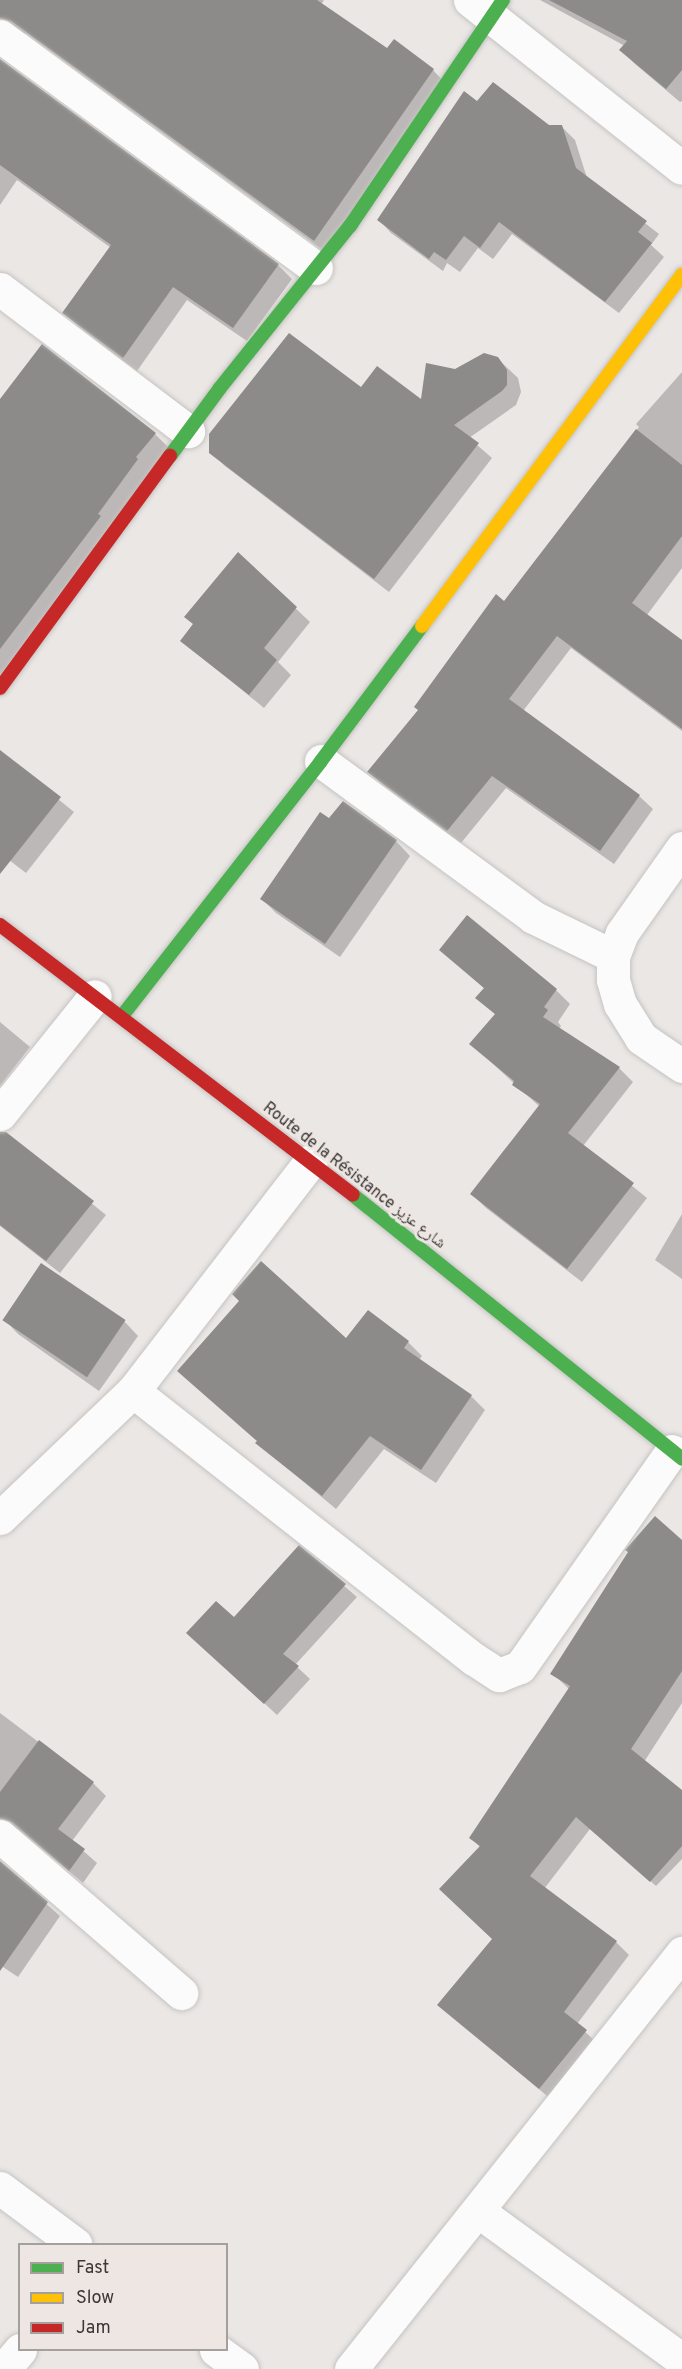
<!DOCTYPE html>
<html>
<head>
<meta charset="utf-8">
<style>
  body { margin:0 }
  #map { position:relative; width:682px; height:2369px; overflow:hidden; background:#eae7e5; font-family:Overpass,"Noto Naskh Arabic",sans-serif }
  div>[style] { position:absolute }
  .shadow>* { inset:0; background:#0003 }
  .building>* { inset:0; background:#8d8b8a; transform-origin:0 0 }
  .roads { filter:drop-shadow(0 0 2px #c5c3c1) drop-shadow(0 0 2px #c5c3c1) }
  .street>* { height:33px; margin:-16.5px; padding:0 16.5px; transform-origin:16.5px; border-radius:16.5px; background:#fcfbfb }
  .fast>* { height:14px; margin:-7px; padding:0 7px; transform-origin:7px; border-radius:7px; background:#4caf50 }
  .slow>* { height:14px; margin:-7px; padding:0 7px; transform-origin:7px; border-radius:7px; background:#ffc107 }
  .jam>* { height:14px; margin:-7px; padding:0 7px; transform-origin:7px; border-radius:7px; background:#c62828 }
  span { translate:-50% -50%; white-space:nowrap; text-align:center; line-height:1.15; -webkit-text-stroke:6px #ede6e2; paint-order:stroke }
  .street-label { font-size:16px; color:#3a3736 }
  .legend { position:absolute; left:18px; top:2243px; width:210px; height:108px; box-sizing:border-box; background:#ede6e2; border:2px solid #a5a09d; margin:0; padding:8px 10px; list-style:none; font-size:18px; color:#3a3736 }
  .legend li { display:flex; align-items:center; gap:12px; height:30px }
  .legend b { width:30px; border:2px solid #a5a09d }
</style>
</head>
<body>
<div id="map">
  <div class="shadow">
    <i style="clip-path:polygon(0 0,324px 0,321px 5px,387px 50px,433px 70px,446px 84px,328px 254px,27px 34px,16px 31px,0 37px)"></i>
    <i style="clip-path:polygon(540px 0,682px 0,682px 101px,680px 102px,635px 64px,621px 50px,625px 46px)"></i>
    <i style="clip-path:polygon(0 61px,278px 265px,292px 279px,247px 341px,187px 300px,137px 371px,78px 326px,64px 312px,111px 248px,17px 180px,0 205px)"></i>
    <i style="clip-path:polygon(477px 103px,549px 127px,562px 127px,575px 140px,587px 178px,659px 234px,651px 245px,664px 257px,619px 313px,512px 234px,493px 259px,478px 248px,460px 272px,447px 263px,443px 271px,391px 233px,379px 220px)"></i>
    <i style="clip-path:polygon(497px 358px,518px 378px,521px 392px,516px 405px,469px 438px,492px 458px,389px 592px,225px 466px,211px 452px,362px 389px,423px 402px,455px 370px)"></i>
    <i style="clip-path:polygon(682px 372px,682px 568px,647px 615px,682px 642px,682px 731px,571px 648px,523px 711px,639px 796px,653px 809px,614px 864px,506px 788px,461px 843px,383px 785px,369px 772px,505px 603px,639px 427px,636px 424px)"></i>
    <i style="clip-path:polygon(0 402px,155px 434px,169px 448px,0 687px)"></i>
    <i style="clip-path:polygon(238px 554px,310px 622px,278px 662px,291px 675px,264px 708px,182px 641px)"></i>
    <i style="clip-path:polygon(0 752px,74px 812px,26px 873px,0 853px)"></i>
    <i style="clip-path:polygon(344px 803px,396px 841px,410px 856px,340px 957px,276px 913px,262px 899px)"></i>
    <i style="clip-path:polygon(441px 950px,556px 990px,570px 1004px,558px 1022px,561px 1026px,559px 1029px,619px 1068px,633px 1082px,583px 1146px,647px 1198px,582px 1282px,486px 1208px,472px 1194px,540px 1107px,471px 1044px,496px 1015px,477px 998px,485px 989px)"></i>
    <i style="clip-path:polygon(0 1022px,30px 1047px,0 1086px)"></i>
    <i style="clip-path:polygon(5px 1133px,106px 1215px,60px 1273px,0 1226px,0 1134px)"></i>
    <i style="clip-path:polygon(682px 1214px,682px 1279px,655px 1260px)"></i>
    <i style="clip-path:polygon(4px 1319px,124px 1321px,138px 1336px,99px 1391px,18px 1334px)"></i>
    <i style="clip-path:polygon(347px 1341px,408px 1342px,422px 1356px,419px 1360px,471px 1396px,485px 1410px,436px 1483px,384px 1449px,336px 1509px,257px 1443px)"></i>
    <i style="clip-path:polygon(682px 1542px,682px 1703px,597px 1835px,590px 1829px,544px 1889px,616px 1942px,629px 1955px,577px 2024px,599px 2045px,553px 2101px,439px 2005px,494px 1939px,481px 1848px,471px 1838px,570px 1690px,552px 1673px)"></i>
    <i style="clip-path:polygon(299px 1547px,357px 1597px,295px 1665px,310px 1679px,277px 1715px,201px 1645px,234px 1619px)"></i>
    <i style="clip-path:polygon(0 1713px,93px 1783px,106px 1796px,72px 1841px,97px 1863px,83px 1883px,19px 1830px,7px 1831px,0 1836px)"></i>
    <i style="clip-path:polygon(682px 1792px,682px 1859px,656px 1886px,616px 1851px)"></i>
    <i style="clip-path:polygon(0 1863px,60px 1916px,18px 1977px,0 1965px)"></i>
  </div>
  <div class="building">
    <i style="clip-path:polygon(0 0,317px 0,387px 48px,394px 39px,434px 69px,314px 241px,11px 21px,0 18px)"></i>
    <i style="clip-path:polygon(549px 0,682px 0,682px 70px,666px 89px,619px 50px,627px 41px)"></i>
    <i style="clip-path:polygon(0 59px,279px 264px,233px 328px,173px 287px,123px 358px,62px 313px,111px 245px,0 165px)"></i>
    <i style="clip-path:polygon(493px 82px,549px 125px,562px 125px,576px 168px,647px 221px,638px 232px,652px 243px,605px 302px,499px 222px,480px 248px,464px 236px,446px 260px,434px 252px,429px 259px,377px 220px,464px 91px,477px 101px)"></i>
    <i style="clip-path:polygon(289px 333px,361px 387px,377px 366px,421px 399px,426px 363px,455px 369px,484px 353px,498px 357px,507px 370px,507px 385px,502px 391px,454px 425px,479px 443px,374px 579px,209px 453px,209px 434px)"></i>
    <i style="clip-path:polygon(42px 344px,156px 433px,136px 457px,138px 459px,98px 514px,101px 516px,0 649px,0 399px)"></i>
    <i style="clip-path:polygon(636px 429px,682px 465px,682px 536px,632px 603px,682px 640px,682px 729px,557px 636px,509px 699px,640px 795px,600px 851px,492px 776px,447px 831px,367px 772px,418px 710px,414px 707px,496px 594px,504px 601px)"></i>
    <i style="clip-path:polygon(238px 552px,297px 607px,264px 648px,277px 660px,249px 695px,180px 641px,193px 624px,184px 617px)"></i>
    <i style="clip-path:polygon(0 750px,61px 797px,0 874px)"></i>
    <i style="clip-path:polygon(343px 801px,397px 840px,325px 944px,260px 899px,320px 812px,329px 818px)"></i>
    <i style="clip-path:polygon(467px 915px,557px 989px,544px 1007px,548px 1010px,543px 1017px,620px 1067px,568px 1133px,634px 1183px,567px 1269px,470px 1194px,540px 1104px,512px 1085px,514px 1081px,469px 1044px,495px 1014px,475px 998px,484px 988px,439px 950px)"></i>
    <i style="clip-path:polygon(0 1132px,6px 1132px,94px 1201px,46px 1261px,0 1225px)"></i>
    <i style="clip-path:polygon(261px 1261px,346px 1338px,368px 1310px,409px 1341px,404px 1348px,472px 1395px,421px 1470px,370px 1436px,322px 1496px,255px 1443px,257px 1441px,177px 1371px,239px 1301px,232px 1294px)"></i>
    <i style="left:41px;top:1263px;width:102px;height:69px;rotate:34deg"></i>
    <i style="clip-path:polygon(655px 1516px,682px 1540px,682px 1671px,631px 1749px,682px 1790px,682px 1846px,650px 1882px,576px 1817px,530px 1876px,617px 1941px,564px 2012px,587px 2030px,539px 2089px,437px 2005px,492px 1939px,439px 1889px,480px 1846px,469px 1838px,570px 1686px,550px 1674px,628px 1552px,625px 1550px)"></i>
    <i style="clip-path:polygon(299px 1545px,346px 1584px,283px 1654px,299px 1666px,264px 1704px,186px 1633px,216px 1601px,234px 1617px)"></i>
    <i style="clip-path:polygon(39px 1740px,94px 1782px,58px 1829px,85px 1849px,69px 1871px,12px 1822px,0 1818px,0 1792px)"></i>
    <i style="clip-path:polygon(0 1861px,48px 1902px,0 1971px)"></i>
  </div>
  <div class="roads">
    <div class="street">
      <i style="left:470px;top:0;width:270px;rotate:38.4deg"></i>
      <i style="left:0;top:36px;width:392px;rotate:36.3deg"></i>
      <i style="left:0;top:289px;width:236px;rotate:37.1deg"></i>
      <i style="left:321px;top:761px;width:263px;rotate:36.3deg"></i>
      <i style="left:533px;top:917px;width:89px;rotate:26deg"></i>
      <i style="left:682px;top:848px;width:104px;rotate:125.2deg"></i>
      <i style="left:622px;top:933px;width:25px;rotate:111deg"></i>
      <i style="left:613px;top:956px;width:24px;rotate:90deg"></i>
      <i style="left:613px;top:980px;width:25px;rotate:74deg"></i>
      <i style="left:620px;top:1004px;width:40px;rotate:58deg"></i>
      <i style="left:641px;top:1038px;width:50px;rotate:34.3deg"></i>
      <i style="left:0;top:1114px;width:151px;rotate:-51.2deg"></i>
      <i style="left:133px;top:1391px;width:434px;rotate:38.2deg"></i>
      <i style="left:474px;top:1659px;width:30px;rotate:33deg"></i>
      <i style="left:499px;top:1675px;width:22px;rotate:-21deg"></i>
      <i style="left:520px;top:1667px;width:264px;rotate:-54.9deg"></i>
      <i style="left:0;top:1518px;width:184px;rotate:-43.7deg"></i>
      <i style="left:133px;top:1391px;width:291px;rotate:-52.3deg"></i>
      <i style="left:0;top:1836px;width:240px;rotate:40.9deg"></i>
      <i style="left:0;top:2188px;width:94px;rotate:36.7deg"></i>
      <i style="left:478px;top:2211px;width:253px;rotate:36.1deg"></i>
      <i style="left:216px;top:2350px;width:32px;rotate:36deg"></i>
      <i style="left:4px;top:2369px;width:25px;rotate:-50deg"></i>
      <i style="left:351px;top:2369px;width:532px;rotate:-51.49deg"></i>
    </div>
    <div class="fast">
      <i style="left:170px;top:456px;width:84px;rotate:-53.7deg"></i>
      <i style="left:220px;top:388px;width:208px;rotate:-51.3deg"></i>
      <i style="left:350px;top:226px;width:273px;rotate:-55.9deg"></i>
      <i style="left:122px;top:1016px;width:323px;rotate:-52deg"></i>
      <i style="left:321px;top:761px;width:169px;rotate:-53.2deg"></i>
      <i style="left:353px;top:1195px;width:422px;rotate:38.7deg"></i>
    </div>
    <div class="slow">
      <i style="left:422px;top:626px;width:437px;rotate:-53.5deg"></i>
    </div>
    <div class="jam">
      <i style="left:0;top:688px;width:288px;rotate:-53.8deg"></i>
      <i style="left:0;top:925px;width:444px;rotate:37.4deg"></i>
    </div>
  </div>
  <div class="street-label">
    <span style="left:354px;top:1176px;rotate:38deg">Route de la Résistance شارع عزيز</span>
  </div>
  <ul class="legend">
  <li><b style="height:8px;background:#4caf50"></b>Fast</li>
  <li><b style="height:8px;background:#ffc107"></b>Slow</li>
  <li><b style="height:8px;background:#c62828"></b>Jam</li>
  </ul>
</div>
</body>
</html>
